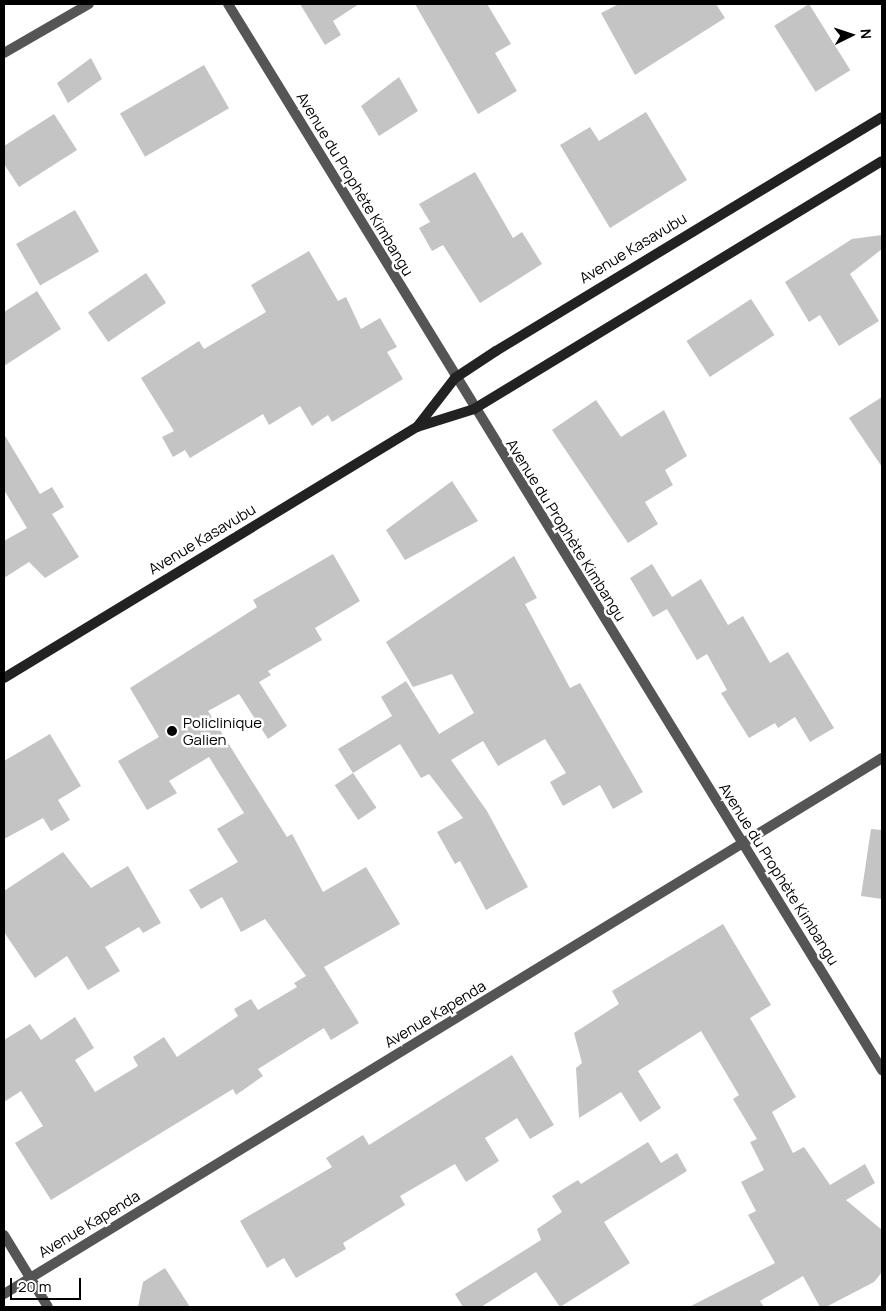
<!DOCTYPE html>
<html>
<head>
<meta charset="utf-8">
<style>
  body { margin:0 }
  #map { position:relative; width:886px; height:1311px; overflow:hidden; background:#fff; font-family:Manrope,sans-serif }
  div>[style] { position:absolute }
  .building>* { inset:0; background:#c4c4c4; transform-origin:0 0 }
  .minor>* { height:10px; margin:-5px; padding:0 5px; transform-origin:5px; border-radius:5px; background:#555 }
  .tertiary>* { height:10px; margin:-5px; padding:0 5px; transform-origin:5px; border-radius:5px; background:#555 }
  .secondary>* { height:10px; margin:-5px; padding:0 5px; transform-origin:5px; border-radius:5px; background:#222 }
  .dots>* { width:14px; height:14px; translate:-50% -50%; box-sizing:border-box; border:2px solid #fff; border-radius:50% }
  span { translate:-50% -50%; white-space:nowrap; text-align:center; line-height:1.15; -webkit-text-stroke:5px #fff; paint-order:stroke }
  .street-label { font-size:15px; color:#000 }
  .poi-label { font-size:15px; color:#000 }
  .left { translate:0 -50%; text-align:left }
  .frame { position:absolute; inset:0; border:5px solid #000; pointer-events:none }
  .north { position:absolute; left:826px; top:10px; width:50px; height:50px; -webkit-text-stroke:4px #fff; paint-order:stroke; rotate:86deg; font-size:14px; font-weight:700; line-height:20px; text-align:center; color:#000 }
  .north::after { content:''; display:block; margin:auto; width:18px; height:22px; background:#000; clip-path:polygon(50% 0,100% 100%,50% 72%,0 100%) }
  .scale { position:absolute; left:10px; top:1278px; width:71px; height:22px; box-sizing:border-box; border:2px solid #000; border-top:0; padding-left:6px; font-size:15px; line-height:18px; white-space:nowrap; color:#000; -webkit-text-stroke:4px #fff; paint-order:stroke }
</style>
</head>
<body>
<div id="map">
  <div class="building">
    <i style="clip-path:polygon(300px 4px,359px 4px,333px 21px,341px 35px,325px 45px)"></i>
    <i style="clip-path:polygon(415px 4px,487px 4px,511px 44px,495px 53px,517px 91px,478px 114px)"></i>
    <i style="clip-path:polygon(619px 4px,716px 4px,725px 18px,635px 75px,601px 13px)"></i>
    <i style="left:809px;top:4px;width:78px;height:41px;rotate:58deg"></i>
    <i style="clip-path:polygon(91px 58px,102px 79px,68px 103px,57px 83px)"></i>
    <i style="left:204px;top:65px;width:50px;height:97px;rotate:60deg"></i>
    <i style="clip-path:polygon(399px 77px,418px 111px,379px 136px,361px 106px)"></i>
    <i style="clip-path:polygon(646px 112px,687px 180px,610px 228px,560px 145px,590px 127px,599px 141px)"></i>
    <i style="clip-path:polygon(54px 114px,77px 150px,19px 187px,4px 164px,4px 146px)"></i>
    <i style="clip-path:polygon(475px 172px,513px 238px,522px 232px,542px 264px,480px 303px,443px 245px,432px 251px,419px 228px,430px 222px,419px 204px)"></i>
    <i style="left:75px;top:210px;width:48px;height:68px;rotate:60deg"></i>
    <i style="clip-path:polygon(882px 235px,882px 249px,850px 274px,879px 321px,839px 346px,820px 315px,809px 322px,785px 282px,852px 239px)"></i>
    <i style="clip-path:polygon(309px 251px,338px 301px,346px 297px,361px 329px,380px 318px,397px 347px,387px 352px,403px 379px,332px 422px,328px 415px,312px 426px,300px 406px,269px 425px,263px 414px,190px 458px,185px 450px,173px 457px,162px 437px,174px 431px,141px 378px,199px 341px,204px 349px,266px 312px,251px 285px)"></i>
    <i style="left:146px;top:273px;width:36px;height:70px;rotate:56deg"></i>
    <i style="clip-path:polygon(37px 291px,61px 329px,4px 366px,4px 312px)"></i>
    <i style="left:751px;top:299px;width:43px;height:77px;rotate:57deg"></i>
    <i style="clip-path:polygon(882px 397px,882px 467px,849px 418px)"></i>
    <i style="clip-path:polygon(596px 400px,621px 437px,664px 410px,687px 456px,665px 470px,673px 485px,645px 502px,658px 524px,628px 543px,552px 430px)"></i>
    <i style="clip-path:polygon(4px 434px,40px 494px,52px 487px,64px 507px,52px 514px,79px 557px,45px 578px,29px 562px,4px 578px,4px 541px,27px 528px,4px 490px)"></i>
    <i style="clip-path:polygon(452px 481px,478px 521px,405px 560px,386px 530px)"></i>
    <i style="clip-path:polygon(333px 554px,360px 601px,315px 628px,322px 640px,268px 671px,271px 675px,259px 682px,287px 726px,268px 739px,239px 694px,208px 711px,287px 837px,292px 834px,323px 892px,366px 867px,400px 924px,324px 967px,359px 1023px,331px 1040px,324px 1028px,258px 1069px,263px 1076px,236px 1095px,233px 1089px,51px 1200px,15px 1143px,43px 1126px,21px 1091px,4px 1102px,4px 1040px,30px 1024px,41px 1040px,75px 1017px,94px 1048px,75px 1060px,95px 1092px,138px 1066px,133px 1057px,164px 1037px,177px 1057px,238px 1016px,234px 1009px,251px 999px,258px 1010px,297px 987px,294px 983px,306px 976px,265px 919px,241px 932px,222px 897px,201px 909px,189px 890px,238px 862px,217px 829px,244px 813px,209px 757px,169px 781px,177px 793px,147px 810px,118px 761px,159px 737px,130px 688px,257px 607px,253px 600px)"></i>
    <i style="clip-path:polygon(514px 556px,537px 598px,525px 604px,570px 688px,580px 683px,643px 792px,613px 809px,600px 785px,563px 806px,550px 782px,566px 773px,545px 739px,498px 766px,483px 741px,451px 760px,487px 811px,528px 887px,486px 910px,460px 861px,455px 864px,437px 832px,463px 818px,429px 774px,421px 778px,400px 744px,353px 773px,338px 749px,392px 716px,381px 697px,406px 681px,439px 734px,474px 713px,452px 674px,413px 687px,386px 642px)"></i>
    <i style="clip-path:polygon(652px 564px,672px 597px,701px 579px,728px 625px,743px 616px,770px 663px,788px 652px,834px 728px,810px 742px,795px 717px,778px 728px,775px 723px,749px 738px,721px 693px,727px 690px,707px 654px,697px 660px,667px 609px,653px 617px,630px 578px)"></i>
    <i style="clip-path:polygon(50px 734px,81px 786px,58px 800px,70px 820px,51px 831px,43px 818px,4px 839px,4px 761px)"></i>
    <i style="left:353px;top:773px;width:42px;height:22px;rotate:56deg"></i>
    <i style="clip-path:polygon(871px 829px,882px 830px,882px 899px,861px 896px)"></i>
    <i style="clip-path:polygon(63px 852px,91px 888px,128px 866px,161px 923px,143px 933px,139px 927px,105px 947px,120px 971px,88px 990px,67px 956px,35px 978px,4px 932px,4px 891px)"></i>
    <i style="clip-path:polygon(723px 924px,771px 1005px,750px 1018px,796px 1097px,772px 1112px,793px 1153px,804px 1147px,830px 1185px,865px 1164px,875px 1183px,846px 1200px,882px 1230px,882px 1272px,874px 1282px,826px 1307px,820px 1307px,803px 1276px,760px 1301px,764px 1307px,689px 1307px,775px 1263px,748px 1215px,756px 1211px,741px 1182px,764px 1170px,750px 1142px,757px 1139px,733px 1099px,739px 1095px,701px 1031px,638px 1071px,661px 1108px,640px 1122px,621px 1092px,579px 1118px,576px 1068px,582px 1063px,574px 1033px,619px 1004px,612px 991px)"></i>
    <i style="clip-path:polygon(512px 1055px,554px 1125px,530px 1139px,517px 1118px,485px 1138px,499px 1161px,466px 1182px,455px 1164px,400px 1196px,405px 1205px,343px 1243px,346px 1249px,296px 1278px,284px 1258px,267px 1268px,240px 1221px,332px 1167px,326px 1158px,363px 1135px,369px 1145px)"></i>
    <i style="clip-path:polygon(648px 1142px,661px 1163px,677px 1153px,687px 1171px,604px 1222px,630px 1263px,560px 1307px,536px 1272px,481px 1307px,463px 1307px,455px 1294px,541px 1240px,537px 1229px,562px 1212px,552px 1196px,578px 1180px,581px 1184px)"></i>
    <i style="clip-path:polygon(165px 1268px,190px 1307px,138px 1307px,143px 1282px)"></i>
  </div>
  <div class="minor">
    <i style="left:4px;top:1294px;width:1029px;rotate:-31.4deg"></i>
  </div>
  <div class="tertiary">
    <i style="left:228px;top:4px;width:1251px;rotate:58.47deg"></i>
    <i style="left:4px;top:53px;width:98px;rotate:-30deg"></i>
    <i style="left:4px;top:1235px;width:84px;rotate:58.6deg"></i>
  </div>
  <div class="secondary">
    <i style="left:417px;top:427px;width:62px;rotate:-52.2deg"></i>
    <i style="left:455px;top:378px;width:49px;rotate:-33.4deg"></i>
    <i style="left:496px;top:351px;width:451px;rotate:-31.2deg"></i>
    <i style="left:4px;top:678px;width:483px;rotate:-31.3deg"></i>
    <i style="left:417px;top:427px;width:60px;rotate:-17.5deg"></i>
    <i style="left:474px;top:409px;width:477px;rotate:-31.3deg"></i>
  </div>
  <div class="dots">
    <i style="left:172px;top:731px;background:#000"></i>
  </div>
  <div class="street-label">
    <span style="left:355px;top:184px;rotate:59deg">Avenue du Prophète Kimbangu</span>
    <span style="left:633px;top:248px;rotate:-31deg">Avenue Kasavubu</span>
    <span style="left:566px;top:530px;rotate:58deg">Avenue du Prophète Kimbangu</span>
    <span style="left:202px;top:539px;rotate:-31deg">Avenue Kasavubu</span>
    <span style="left:779px;top:874px;rotate:58deg">Avenue du Prophète Kimbangu</span>
    <span style="left:435px;top:1014px;rotate:-31deg">Avenue Kapenda</span>
    <span style="left:89px;top:1224px;rotate:-31deg">Avenue Kapenda</span>
  </div>
  <div class="poi-label">
    <span class="left" style="left:183px;top:731px">Policlinique<br>Galien</span>
  </div>
  <div class="frame"></div>
  <div class="north">N</div>
  <div class="scale">20 m</div>
</div>
</body>
</html>
